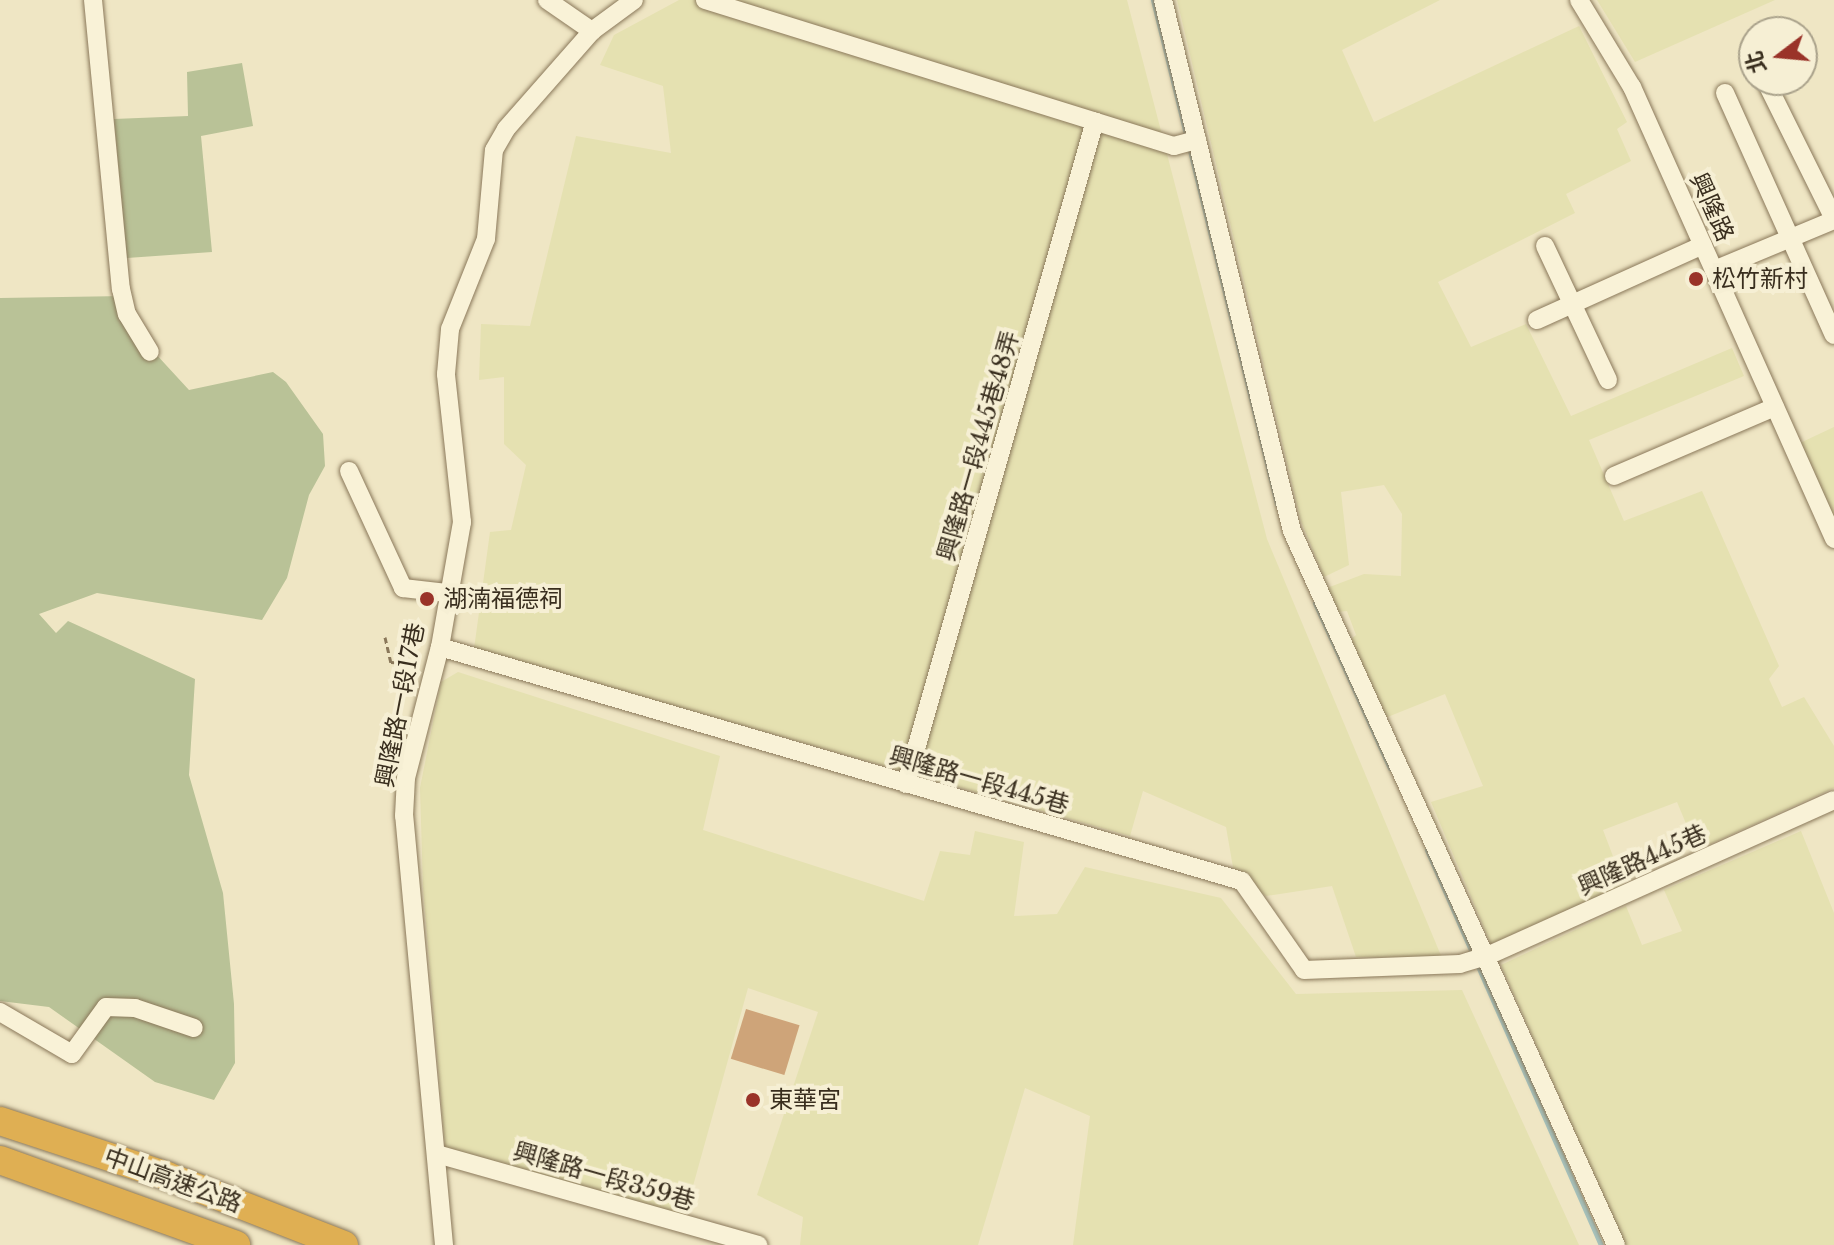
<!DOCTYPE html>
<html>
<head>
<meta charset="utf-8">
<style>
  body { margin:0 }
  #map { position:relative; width:1834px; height:1245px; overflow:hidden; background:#efe6c4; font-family:"Libre Baskerville","Noto Sans TC",serif }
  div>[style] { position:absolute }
  .farmland>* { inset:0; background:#e5e1b1 }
  .cemetery>* { inset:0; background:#b9c297 }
  .stream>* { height:5px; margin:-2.5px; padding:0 2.5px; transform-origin:2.5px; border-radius:2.5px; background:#a6c2bc }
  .building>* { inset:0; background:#cea479; transform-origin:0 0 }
  .path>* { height:3px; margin-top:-1.5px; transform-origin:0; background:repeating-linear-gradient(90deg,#8a785a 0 6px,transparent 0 10px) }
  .roads { filter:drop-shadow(0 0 2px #8a785a) drop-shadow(0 0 2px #8a785a) }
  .minor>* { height:18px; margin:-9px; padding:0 9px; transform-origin:9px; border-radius:9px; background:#f9f2d7 }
  .highway>* { height:28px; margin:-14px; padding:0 14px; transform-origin:14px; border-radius:14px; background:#dfaf53 }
  .dots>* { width:22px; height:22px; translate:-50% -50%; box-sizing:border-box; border:4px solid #f6efd4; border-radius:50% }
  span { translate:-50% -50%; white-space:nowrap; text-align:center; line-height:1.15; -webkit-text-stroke:8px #f6efd4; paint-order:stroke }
  .street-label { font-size:24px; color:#392e1e }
  .poi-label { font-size:24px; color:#392e1e }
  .left { translate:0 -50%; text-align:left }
  .north { position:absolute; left:1738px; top:16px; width:80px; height:80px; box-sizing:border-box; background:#f6efd4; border:2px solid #aaa28b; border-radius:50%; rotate:254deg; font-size:22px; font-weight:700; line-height:32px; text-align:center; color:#392e1e }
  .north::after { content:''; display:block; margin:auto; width:28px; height:36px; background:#9a3329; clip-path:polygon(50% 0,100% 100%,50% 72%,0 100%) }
</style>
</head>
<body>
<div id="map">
  <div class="farmland">
    <i style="clip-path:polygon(679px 0,1127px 0,1267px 539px,1442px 958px,1356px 957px,1332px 886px,1266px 896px,1234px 873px,1226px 827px,1143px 791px,1130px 836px,474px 649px,490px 532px,511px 530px,526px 465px,504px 444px,504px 377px,479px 380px,481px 324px,530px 326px,576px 136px,671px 153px,663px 86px,600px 65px,614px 35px)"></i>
    <i style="clip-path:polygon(1177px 0,1440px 0,1342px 50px,1374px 122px,1579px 26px,1627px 122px,1617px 129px,1631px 161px,1566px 194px,1575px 213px,1438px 282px,1471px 347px,1526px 324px,1571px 416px,1732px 348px,1744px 376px,1589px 440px,1624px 521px,1702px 491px,1779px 666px,1769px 679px,1782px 707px,1804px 697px,1834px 746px,1834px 788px,1697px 850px,1677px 802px,1603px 830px,1624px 885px,1491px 944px,1431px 802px,1483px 786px,1445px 694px,1385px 718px,1350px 640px,1356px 635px,1347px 611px,1337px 612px,1327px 588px,1364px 574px,1401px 576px,1402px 514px,1384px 485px,1341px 492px,1349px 565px,1324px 577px,1301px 521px)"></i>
    <i style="clip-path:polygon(1597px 0,1775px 0,1635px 62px)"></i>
    <i style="clip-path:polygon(1834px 427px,1834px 519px,1800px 443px)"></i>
    <i style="clip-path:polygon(458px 672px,720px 756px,703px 830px,924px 901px,940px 851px,970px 855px,975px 831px,1024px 842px,1014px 916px,1057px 914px,1085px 867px,1221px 898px,1296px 994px,1462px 990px,1579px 1245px,1073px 1245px,1090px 1116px,1025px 1088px,978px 1245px,800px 1245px,803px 1217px,757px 1195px,818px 1012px,748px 988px,683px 1222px,445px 1148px,423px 888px,420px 788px,441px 682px)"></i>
    <i style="clip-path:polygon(1801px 831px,1834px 913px,1834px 1245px,1625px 1245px,1501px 965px,1626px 906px,1642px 945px,1682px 931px,1664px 890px)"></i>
  </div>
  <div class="cemetery">
    <i style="clip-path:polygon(242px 63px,253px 126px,201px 136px,212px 252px,127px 258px,114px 119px,188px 116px,187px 72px)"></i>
    <i style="clip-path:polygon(125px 296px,131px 327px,189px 390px,273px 372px,286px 382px,323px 434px,325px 466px,309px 495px,287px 578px,262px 620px,97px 593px,39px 614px,56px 633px,68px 621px,195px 679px,189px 775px,223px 893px,234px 1004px,235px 1063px,214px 1100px,155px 1082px,49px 1007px,0 1001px,0 298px)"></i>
  </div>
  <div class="stream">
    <i style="left:1153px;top:0;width:519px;rotate:76.18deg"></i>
    <i style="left:1315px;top:603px;width:181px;rotate:65.6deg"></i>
    <i style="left:1427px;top:850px;width:115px;rotate:66.3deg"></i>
    <i style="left:1477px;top:964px;width:307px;rotate:66.2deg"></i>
  </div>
  <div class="building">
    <i style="left:746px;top:1009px;width:56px;height:52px;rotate:17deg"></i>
  </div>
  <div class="path">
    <i style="left:385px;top:637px;width:26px;rotate:77deg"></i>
    <i style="left:391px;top:662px;width:28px;rotate:4deg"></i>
  </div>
  <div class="roads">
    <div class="minor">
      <i style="left:93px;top:0;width:290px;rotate:84.5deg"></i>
      <i style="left:121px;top:289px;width:26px;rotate:77deg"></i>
      <i style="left:127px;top:314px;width:44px;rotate:58.8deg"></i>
      <i style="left:547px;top:0;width:55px;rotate:34.6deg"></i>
      <i style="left:705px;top:0;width:491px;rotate:17.3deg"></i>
      <i style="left:1174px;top:146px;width:24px;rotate:-15deg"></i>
      <i style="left:1163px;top:0;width:546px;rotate:76.35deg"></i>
      <i style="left:1292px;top:531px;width:784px;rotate:65.59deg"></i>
      <i style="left:1579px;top:0;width:102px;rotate:58.7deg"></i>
      <i style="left:1632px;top:87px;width:495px;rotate:65.9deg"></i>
      <i style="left:1765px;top:80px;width:155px;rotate:63.6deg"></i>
      <i style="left:1725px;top:93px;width:265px;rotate:65.8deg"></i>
      <i style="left:1545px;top:246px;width:148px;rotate:64.8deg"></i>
      <i style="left:1714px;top:270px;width:130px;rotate:-22.6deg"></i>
      <i style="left:1537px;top:320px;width:182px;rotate:-24.3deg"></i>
      <i style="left:349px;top:471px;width:129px;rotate:65.2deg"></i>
      <i style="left:403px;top:588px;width:44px;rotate:6.5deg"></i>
      <i style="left:1614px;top:476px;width:175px;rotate:-23.2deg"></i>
      <i style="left:440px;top:647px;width:835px;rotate:16.27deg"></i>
      <i style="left:1242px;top:881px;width:108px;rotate:55.1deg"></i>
      <i style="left:1304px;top:970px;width:156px;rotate:-2.2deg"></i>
      <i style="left:1460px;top:964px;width:28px;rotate:-17deg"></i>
      <i style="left:1487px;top:956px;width:380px;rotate:-24.2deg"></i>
      <i style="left:906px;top:784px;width:689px;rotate:-74.09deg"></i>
      <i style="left:0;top:1012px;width:83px;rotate:30.3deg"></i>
      <i style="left:72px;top:1054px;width:58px;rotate:-54.1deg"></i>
      <i style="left:106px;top:1007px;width:29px;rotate:2deg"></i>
      <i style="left:135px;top:1008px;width:62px;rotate:18.7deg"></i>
      <i style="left:437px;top:1154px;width:334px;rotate:15.8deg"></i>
      <i style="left:444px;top:1245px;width:431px;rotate:-95.3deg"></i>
      <i style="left:404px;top:816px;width:38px;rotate:-87deg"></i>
      <i style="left:406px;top:778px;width:135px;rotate:-75.5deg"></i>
      <i style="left:440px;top:647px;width:127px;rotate:-80deg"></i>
      <i style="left:462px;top:522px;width:149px;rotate:-96.2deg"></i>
      <i style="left:446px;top:374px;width:45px;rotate:-84.9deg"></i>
      <i style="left:450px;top:329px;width:97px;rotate:-68.2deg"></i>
      <i style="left:486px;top:239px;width:89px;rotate:-84.9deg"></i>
      <i style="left:494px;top:150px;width:24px;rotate:-60deg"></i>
      <i style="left:506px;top:129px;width:130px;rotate:-48.7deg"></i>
      <i style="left:592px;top:31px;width:52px;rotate:-36.4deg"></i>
    </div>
    <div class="highway">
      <i style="left:0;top:1121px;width:176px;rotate:18.2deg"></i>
      <i style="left:167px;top:1176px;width:190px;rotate:21.3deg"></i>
      <i style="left:0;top:1160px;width:251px;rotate:19.8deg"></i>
    </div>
  </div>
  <div class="dots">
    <i style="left:1696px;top:279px;background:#9a3329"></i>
    <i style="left:427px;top:599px;background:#9a3329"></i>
    <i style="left:753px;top:1100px;background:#9a3329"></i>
  </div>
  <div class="street-label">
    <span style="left:1712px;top:207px;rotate:66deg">興隆路</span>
    <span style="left:978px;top:446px;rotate:-74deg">興隆路一段445巷48弄</span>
    <span style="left:400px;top:705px;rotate:-79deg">興隆路一段17巷</span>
    <span style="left:979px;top:780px;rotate:16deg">興隆路一段445巷</span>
    <span style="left:1642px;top:860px;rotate:-24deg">興隆路445巷</span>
    <span style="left:604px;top:1176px;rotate:16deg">興隆路一段359巷</span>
    <span style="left:173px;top:1180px;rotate:20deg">中山高速公路</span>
  </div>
  <div class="poi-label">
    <span class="left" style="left:1712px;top:279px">松竹新村</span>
    <span class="left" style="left:443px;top:599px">湖湳福德祠</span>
    <span class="left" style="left:769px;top:1100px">東華宮</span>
  </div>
  <div class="north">北</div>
</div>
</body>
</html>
